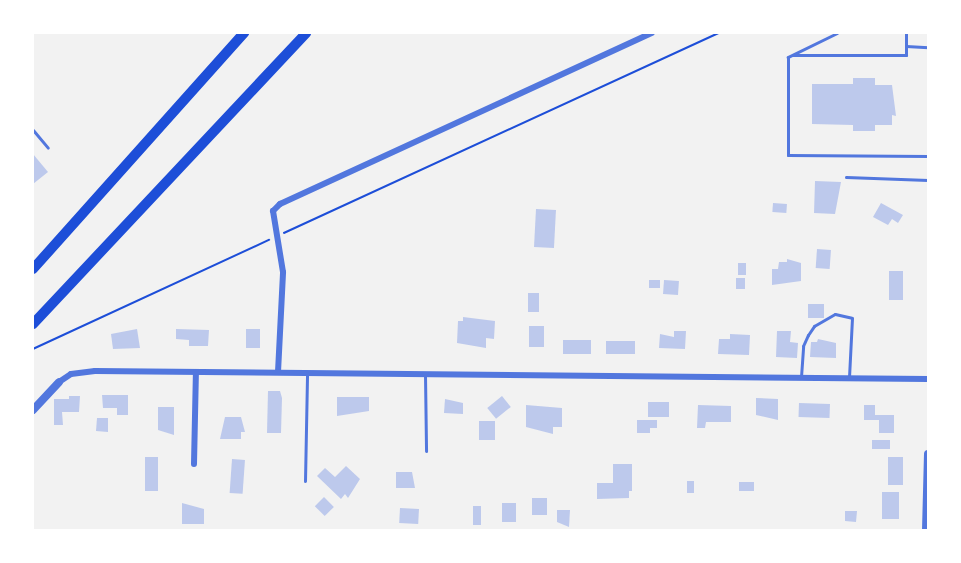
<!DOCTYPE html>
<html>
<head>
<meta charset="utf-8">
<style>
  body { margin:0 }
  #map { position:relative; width:961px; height:563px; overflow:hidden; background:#f2f2f2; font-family:Commissioner,sans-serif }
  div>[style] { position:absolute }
  .building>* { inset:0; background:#bdc9ec; transform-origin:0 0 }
  .path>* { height:1.5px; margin:-0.75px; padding:0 0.75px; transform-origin:0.75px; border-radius:0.75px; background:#1d4ed8 }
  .service>* { height:3px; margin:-1.5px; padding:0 1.5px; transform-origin:1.5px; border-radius:1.5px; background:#5277de }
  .minor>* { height:6px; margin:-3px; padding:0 3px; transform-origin:3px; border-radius:3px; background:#5277de }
  .tertiary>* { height:8px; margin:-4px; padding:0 4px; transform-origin:4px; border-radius:4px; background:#5277de }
  .motorway>* { height:10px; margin:-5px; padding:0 5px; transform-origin:5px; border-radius:5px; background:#1d4ed8 }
  span { translate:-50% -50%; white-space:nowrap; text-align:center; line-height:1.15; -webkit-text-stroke:5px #fff; paint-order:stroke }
  .frame { position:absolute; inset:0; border:34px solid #fff; pointer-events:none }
</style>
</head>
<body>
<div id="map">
  <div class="building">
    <i style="clip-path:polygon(853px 78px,875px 78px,875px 85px,892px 85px,896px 116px,892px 115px,892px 125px,875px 125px,875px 131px,853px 131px,853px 125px,812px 124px,812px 84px,853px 84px)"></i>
    <i style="clip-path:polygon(33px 154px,48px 172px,33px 184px)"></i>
    <i style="clip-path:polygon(815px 181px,841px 182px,835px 214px,814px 213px)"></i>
    <i style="left:773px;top:203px;width:14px;height:9px;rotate:4deg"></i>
    <i style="clip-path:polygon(881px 203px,903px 215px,898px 223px,892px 219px,888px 225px,873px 217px)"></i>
    <i style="left:536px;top:209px;width:20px;height:38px;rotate:3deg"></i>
    <i style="left:817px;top:249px;width:14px;height:19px;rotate:4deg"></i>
    <i style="clip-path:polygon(787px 259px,801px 263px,801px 281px,772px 285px,772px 269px,778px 269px,779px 262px,787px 262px)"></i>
    <i style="left:738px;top:263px;width:8px;height:12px"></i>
    <i style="left:889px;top:271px;width:14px;height:29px"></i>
    <i style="left:736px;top:278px;width:9px;height:11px"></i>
    <i style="left:649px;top:280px;width:11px;height:8px"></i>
    <i style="left:664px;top:280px;width:15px;height:14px;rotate:4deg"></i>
    <i style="left:528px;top:293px;width:11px;height:19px"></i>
    <i style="left:808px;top:304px;width:16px;height:14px"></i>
    <i style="clip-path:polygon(463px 317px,495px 321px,494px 339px,486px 338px,486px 348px,457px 343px,458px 321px,463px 321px)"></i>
    <i style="left:529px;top:326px;width:15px;height:21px"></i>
    <i style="clip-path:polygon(137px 329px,140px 348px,113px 349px,111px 334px)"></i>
    <i style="clip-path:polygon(176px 329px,209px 330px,208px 346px,189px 346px,189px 340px,176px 339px)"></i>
    <i style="left:246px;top:329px;width:14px;height:19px"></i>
    <i style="clip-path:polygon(674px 331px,686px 331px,685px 349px,659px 348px,660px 334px,674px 337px)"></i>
    <i style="clip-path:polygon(777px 331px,791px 331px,790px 342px,798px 343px,797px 358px,776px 357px)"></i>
    <i style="clip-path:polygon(730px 334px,750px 335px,749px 355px,718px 354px,719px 339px,730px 339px)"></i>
    <i style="clip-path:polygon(818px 339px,836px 343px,836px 358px,810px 357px,811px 342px,817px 342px)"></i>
    <i style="left:563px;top:340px;width:28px;height:14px"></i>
    <i style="left:606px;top:341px;width:29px;height:13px"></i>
    <i style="clip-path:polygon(268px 391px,280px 391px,282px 398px,281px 433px,267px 433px)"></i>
    <i style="clip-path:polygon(102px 395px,128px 395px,128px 415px,117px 415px,117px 408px,103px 408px)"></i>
    <i style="clip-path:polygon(69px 396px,80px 396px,79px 412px,62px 412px,63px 425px,54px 425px,54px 399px,69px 399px)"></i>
    <i style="left:502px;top:396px;width:14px;height:19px;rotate:51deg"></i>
    <i style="clip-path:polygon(337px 397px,369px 397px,369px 411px,337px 416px)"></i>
    <i style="clip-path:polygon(756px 398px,778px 399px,778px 420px,756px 415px)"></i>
    <i style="clip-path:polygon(445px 399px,463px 403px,463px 414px,444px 413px)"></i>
    <i style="left:648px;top:402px;width:21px;height:15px"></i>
    <i style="left:799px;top:403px;width:31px;height:14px;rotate:2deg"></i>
    <i style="clip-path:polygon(526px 405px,562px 408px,562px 427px,553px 427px,553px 434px,526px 427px)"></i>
    <i style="clip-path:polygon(698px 405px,731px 406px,731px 422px,706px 422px,705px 428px,697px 428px)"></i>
    <i style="clip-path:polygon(864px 405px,875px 405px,875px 415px,894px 415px,894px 433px,879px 433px,879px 420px,864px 420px)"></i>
    <i style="clip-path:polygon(158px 407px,174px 407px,174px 435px,158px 430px)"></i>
    <i style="clip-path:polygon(225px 417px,241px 417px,245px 432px,241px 432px,241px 439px,220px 439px)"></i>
    <i style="clip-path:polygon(97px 418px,108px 418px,108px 432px,96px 431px)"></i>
    <i style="clip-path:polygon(637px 420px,657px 420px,657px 428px,650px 428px,650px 433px,637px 433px)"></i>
    <i style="left:479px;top:421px;width:16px;height:19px"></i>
    <i style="left:872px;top:440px;width:18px;height:9px"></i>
    <i style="left:145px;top:457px;width:13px;height:34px"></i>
    <i style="left:888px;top:457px;width:15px;height:28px"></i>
    <i style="left:232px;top:459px;width:13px;height:34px;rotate:4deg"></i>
    <i style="clip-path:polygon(613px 464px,632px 464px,632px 491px,629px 491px,629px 498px,597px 499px,597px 483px,613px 483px)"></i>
    <i style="clip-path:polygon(346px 466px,360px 479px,348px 498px,345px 494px,341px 499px,317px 476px,325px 468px,335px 477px)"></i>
    <i style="clip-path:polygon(396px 472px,412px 472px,415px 488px,396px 488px)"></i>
    <i style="left:687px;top:481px;width:7px;height:12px"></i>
    <i style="left:739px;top:482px;width:15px;height:9px"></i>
    <i style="left:882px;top:492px;width:17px;height:27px"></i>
    <i style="left:324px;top:497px;width:14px;height:13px;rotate:45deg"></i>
    <i style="left:532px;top:498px;width:15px;height:17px"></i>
    <i style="clip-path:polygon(182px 503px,204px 509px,204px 524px,182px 524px)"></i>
    <i style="left:502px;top:503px;width:14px;height:19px"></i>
    <i style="left:473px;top:506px;width:8px;height:19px"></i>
    <i style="left:400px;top:508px;width:19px;height:15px;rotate:3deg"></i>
    <i style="clip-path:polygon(557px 510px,570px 510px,569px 527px,557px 522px)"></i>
    <i style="clip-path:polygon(845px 511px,857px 511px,856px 522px,845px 521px)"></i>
  </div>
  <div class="path">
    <i style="left:284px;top:233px;width:478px;rotate:-24.7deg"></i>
    <i style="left:33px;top:349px;width:260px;rotate:-24.8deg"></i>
  </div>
  <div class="service">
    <i style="left:837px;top:33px;width:55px;rotate:153.9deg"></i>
    <i style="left:788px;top:57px;width:98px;rotate:90deg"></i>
    <i style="left:788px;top:155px;width:140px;rotate:0.4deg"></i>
    <i style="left:906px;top:33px;width:13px;rotate:90deg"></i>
    <i style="left:906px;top:46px;width:22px;rotate:3deg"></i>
    <i style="left:793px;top:55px;width:113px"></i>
    <i style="left:906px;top:55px;width:9px;rotate:-90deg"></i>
    <i style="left:33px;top:130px;width:23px;rotate:50deg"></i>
    <i style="left:846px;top:177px;width:82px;rotate:2.1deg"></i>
    <i style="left:425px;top:375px;width:76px;rotate:89.2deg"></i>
    <i style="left:801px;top:377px;width:31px;rotate:-86deg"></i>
    <i style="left:803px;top:346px;width:12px;rotate:-66deg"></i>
    <i style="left:808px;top:335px;width:11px;rotate:-56deg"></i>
    <i style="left:814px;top:326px;width:24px;rotate:-30deg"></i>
    <i style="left:835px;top:314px;width:17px;rotate:13deg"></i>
    <i style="left:852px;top:318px;width:59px;rotate:92.9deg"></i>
    <i style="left:305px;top:481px;width:108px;rotate:-88.9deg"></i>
  </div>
  <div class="minor">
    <i style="left:278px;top:372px;width:100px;rotate:-87.1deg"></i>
    <i style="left:283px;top:272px;width:62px;rotate:-99.3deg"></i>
    <i style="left:273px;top:211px;width:10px;rotate:-45deg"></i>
    <i style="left:280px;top:204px;width:409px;rotate:-24.7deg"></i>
    <i style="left:59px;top:382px;width:14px;rotate:-34deg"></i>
    <i style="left:71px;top:374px;width:24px;rotate:-7deg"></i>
    <i style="left:95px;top:371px;width:833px;rotate:0.55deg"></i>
    <i style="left:194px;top:464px;width:92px;rotate:-88.8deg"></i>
  </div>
  <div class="tertiary">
    <i style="left:33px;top:410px;width:38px;rotate:-47deg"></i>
    <i style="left:926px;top:530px;width:76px;rotate:-88.5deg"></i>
  </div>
  <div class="motorway">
    <i style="left:33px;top:269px;width:317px;rotate:-48.2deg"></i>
    <i style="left:33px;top:324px;width:399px;rotate:-46.8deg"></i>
  </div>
  <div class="frame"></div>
</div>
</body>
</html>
